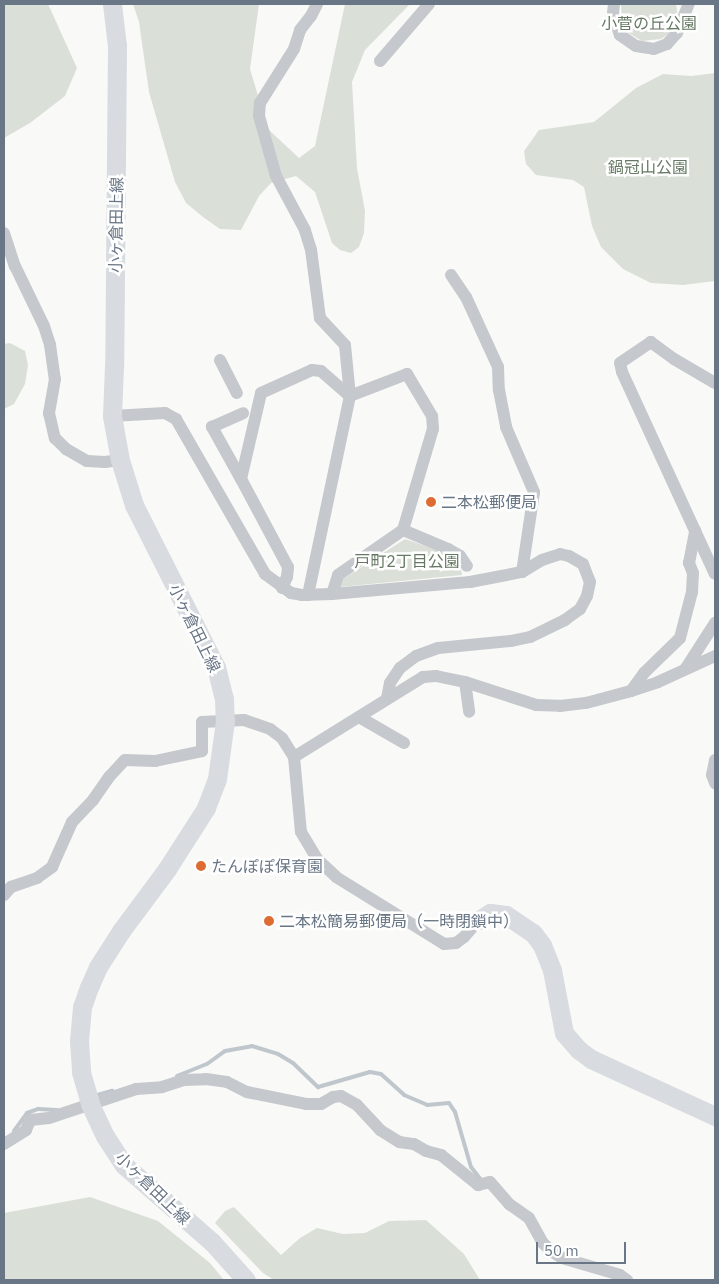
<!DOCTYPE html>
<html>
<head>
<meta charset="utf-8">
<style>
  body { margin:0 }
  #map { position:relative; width:719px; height:1284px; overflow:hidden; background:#f9f9f7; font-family:"IBM Plex Sans","Noto Sans JP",sans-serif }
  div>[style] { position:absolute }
  .green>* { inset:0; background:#dae0d8 }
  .stream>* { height:4px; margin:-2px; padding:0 2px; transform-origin:2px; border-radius:2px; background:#bfc7cd }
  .street>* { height:12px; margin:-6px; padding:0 6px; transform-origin:6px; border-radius:6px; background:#c5c8cc }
  .secondary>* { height:19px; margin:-9.5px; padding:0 9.5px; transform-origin:9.5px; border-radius:9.5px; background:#d8dbdf }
  .dots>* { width:14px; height:14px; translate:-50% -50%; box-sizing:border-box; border:2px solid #fff; border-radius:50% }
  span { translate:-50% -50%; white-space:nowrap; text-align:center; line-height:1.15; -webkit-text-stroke:5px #fff; paint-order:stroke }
  .park-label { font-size:16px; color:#667964 }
  .street-label { font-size:16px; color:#697686 }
  .poi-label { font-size:16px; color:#697686 }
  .left { translate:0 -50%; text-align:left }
  .frame { position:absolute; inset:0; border:5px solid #697686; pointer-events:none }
  .scale { position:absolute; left:536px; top:1242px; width:90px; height:22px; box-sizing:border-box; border:2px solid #697686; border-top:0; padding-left:6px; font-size:15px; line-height:18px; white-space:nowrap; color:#697686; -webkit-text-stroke:4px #fff; paint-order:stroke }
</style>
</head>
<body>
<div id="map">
  <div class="green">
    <i style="clip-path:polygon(4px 4px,48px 4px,77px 68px,65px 96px,30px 123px,4px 138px)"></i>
    <i style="clip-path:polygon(133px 4px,259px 4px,250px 69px,268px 129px,299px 158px,315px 146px,345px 4px,410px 4px,365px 50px,352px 82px,357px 168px,365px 211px,364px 233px,359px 247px,351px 253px,340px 250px,332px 243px,315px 192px,296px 176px,271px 183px,259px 196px,241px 230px,220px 229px,203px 217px,186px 203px,175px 182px,149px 92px,139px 22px)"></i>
    <i style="clip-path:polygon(621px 4px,676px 4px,678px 18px,668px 34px,661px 39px,642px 41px,627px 32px,622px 24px)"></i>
    <i style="clip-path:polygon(715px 73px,715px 281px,683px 285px,651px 283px,623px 269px,601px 247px,592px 226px,584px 187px,573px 180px,536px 175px,526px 164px,524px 151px,539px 130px,594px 122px,636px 88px,663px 74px,691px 76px)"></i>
    <i style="clip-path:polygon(10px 343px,25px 351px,28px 365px,25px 384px,14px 404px,4px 409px,4px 344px)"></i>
    <i style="clip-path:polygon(405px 539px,449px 554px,461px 568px,462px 575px,340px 587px,343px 579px)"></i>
    <i style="clip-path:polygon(90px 1197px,158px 1221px,210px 1263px,224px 1280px,4px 1280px,4px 1213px)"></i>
    <i style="clip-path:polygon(234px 1207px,281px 1255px,300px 1238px,317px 1228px,343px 1234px,365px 1233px,389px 1221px,426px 1220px,464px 1254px,480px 1280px,274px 1280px,263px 1273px,215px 1223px,225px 1211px)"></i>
  </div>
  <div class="stream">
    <i style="left:177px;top:1076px;width:32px;rotate:-22deg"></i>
    <i style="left:207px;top:1064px;width:22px;rotate:-36deg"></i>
    <i style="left:225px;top:1051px;width:27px;rotate:-10deg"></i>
    <i style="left:252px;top:1046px;width:27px;rotate:17deg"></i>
    <i style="left:278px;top:1054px;width:17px;rotate:31deg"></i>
    <i style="left:293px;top:1063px;width:35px;rotate:44deg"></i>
    <i style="left:318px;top:1087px;width:54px;rotate:-16.1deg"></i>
    <i style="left:370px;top:1072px;width:11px;rotate:10deg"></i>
    <i style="left:381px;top:1074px;width:31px;rotate:42deg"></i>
    <i style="left:404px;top:1095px;width:25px;rotate:23deg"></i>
    <i style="left:427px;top:1105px;width:22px;rotate:-5deg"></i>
    <i style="left:449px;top:1103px;width:11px;rotate:56deg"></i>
    <i style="left:455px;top:1112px;width:57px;rotate:73.8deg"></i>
    <i style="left:471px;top:1167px;width:18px;rotate:52deg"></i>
    <i style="left:94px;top:1096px;width:19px;rotate:-16deg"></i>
    <i style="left:14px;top:1131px;width:22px;rotate:-54deg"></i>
    <i style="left:27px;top:1113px;width:12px;rotate:-20deg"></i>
    <i style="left:38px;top:1109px;width:19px;rotate:3deg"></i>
  </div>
  <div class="street">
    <i style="left:614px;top:4px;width:10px;rotate:96deg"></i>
    <i style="left:613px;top:14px;width:22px;rotate:72deg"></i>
    <i style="left:620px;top:35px;width:19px;rotate:35deg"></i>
    <i style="left:636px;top:46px;width:18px;rotate:9deg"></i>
    <i style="left:654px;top:49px;width:14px;rotate:-21deg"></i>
    <i style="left:667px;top:44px;width:15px;rotate:-48deg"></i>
    <i style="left:677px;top:33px;width:31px;rotate:-68deg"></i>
    <i style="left:380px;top:61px;width:75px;rotate:-49.3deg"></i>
    <i style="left:4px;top:233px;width:35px;rotate:72deg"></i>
    <i style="left:15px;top:266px;width:67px;rotate:64.2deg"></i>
    <i style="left:44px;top:326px;width:20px;rotate:72deg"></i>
    <i style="left:50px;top:345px;width:34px;rotate:82deg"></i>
    <i style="left:55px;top:379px;width:35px;rotate:100deg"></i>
    <i style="left:49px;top:413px;width:26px;rotate:77deg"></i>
    <i style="left:55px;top:438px;width:16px;rotate:45deg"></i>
    <i style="left:66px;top:449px;width:24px;rotate:30deg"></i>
    <i style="left:87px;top:461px;width:18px;rotate:3deg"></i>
    <i style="left:105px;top:462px;width:15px;rotate:-8deg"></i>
    <i style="left:451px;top:275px;width:27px;rotate:56deg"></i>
    <i style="left:466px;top:297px;width:77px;rotate:65.4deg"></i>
    <i style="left:498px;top:367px;width:23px;rotate:88deg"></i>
    <i style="left:499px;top:390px;width:38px;rotate:79deg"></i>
    <i style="left:506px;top:427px;width:71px;rotate:66.7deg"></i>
    <i style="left:534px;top:492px;width:81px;rotate:98.5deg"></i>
    <i style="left:220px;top:360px;width:37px;rotate:63deg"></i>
    <i style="left:715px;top:383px;width:48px;rotate:-149.7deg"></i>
    <i style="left:674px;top:359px;width:29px;rotate:-144deg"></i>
    <i style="left:651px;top:342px;width:37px;rotate:146deg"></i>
    <i style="left:620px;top:363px;width:9px;rotate:77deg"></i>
    <i style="left:622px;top:372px;width:222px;rotate:65.3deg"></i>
    <i style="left:112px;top:416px;width:53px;rotate:-3.2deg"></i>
    <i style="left:165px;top:413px;width:13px;rotate:29deg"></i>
    <i style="left:176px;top:419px;width:179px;rotate:60.1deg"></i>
    <i style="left:265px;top:574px;width:32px;rotate:36deg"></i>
    <i style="left:291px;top:593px;width:11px;rotate:10deg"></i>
    <i style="left:302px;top:595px;width:30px;rotate:-2deg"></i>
    <i style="left:332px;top:594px;width:139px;rotate:-5deg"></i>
    <i style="left:470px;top:582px;width:53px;rotate:-10.9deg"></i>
    <i style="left:522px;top:572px;width:23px;rotate:-31deg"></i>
    <i style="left:542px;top:560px;width:19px;rotate:-18deg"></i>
    <i style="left:560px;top:554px;width:9px;rotate:13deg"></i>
    <i style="left:569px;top:556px;width:16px;rotate:30deg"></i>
    <i style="left:583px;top:564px;width:19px;rotate:69deg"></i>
    <i style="left:590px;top:582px;width:14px;rotate:102deg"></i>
    <i style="left:587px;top:596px;width:15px;rotate:118deg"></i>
    <i style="left:580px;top:609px;width:19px;rotate:144deg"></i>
    <i style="left:565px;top:620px;width:39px;rotate:154deg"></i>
    <i style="left:530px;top:637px;width:19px;rotate:168deg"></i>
    <i style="left:511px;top:641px;width:73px;rotate:174.5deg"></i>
    <i style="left:438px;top:648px;width:23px;rotate:160deg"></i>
    <i style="left:416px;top:656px;width:20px;rotate:143deg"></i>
    <i style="left:400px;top:668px;width:18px;rotate:124deg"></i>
    <i style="left:390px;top:683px;width:16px;rotate:101deg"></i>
    <i style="left:241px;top:479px;width:60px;rotate:-119.1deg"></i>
    <i style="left:212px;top:427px;width:34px;rotate:-24deg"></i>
    <i style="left:403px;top:530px;width:49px;rotate:22.9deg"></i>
    <i style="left:448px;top:549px;width:14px;rotate:30deg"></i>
    <i style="left:460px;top:556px;width:12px;rotate:55deg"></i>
    <i style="left:282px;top:588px;width:12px;rotate:-66deg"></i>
    <i style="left:287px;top:577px;width:10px;rotate:-84deg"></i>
    <i style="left:288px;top:567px;width:100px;rotate:-118.1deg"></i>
    <i style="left:241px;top:479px;width:88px;rotate:-76.9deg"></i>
    <i style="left:261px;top:393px;width:56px;rotate:-24.3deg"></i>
    <i style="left:312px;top:370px;width:9px;rotate:6deg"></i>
    <i style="left:321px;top:371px;width:38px;rotate:41deg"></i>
    <i style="left:332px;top:594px;width:20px;rotate:-72deg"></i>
    <i style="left:338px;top:575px;width:79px;rotate:-34.7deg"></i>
    <i style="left:403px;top:530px;width:105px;rotate:-73.5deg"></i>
    <i style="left:433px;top:429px;width:13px;rotate:-94deg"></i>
    <i style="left:432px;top:416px;width:49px;rotate:-120.8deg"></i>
    <i style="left:407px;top:374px;width:61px;rotate:158.9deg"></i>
    <i style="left:308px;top:595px;width:203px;rotate:-78.1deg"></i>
    <i style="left:350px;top:396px;width:51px;rotate:-95.6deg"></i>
    <i style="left:345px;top:345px;width:37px;rotate:-133deg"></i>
    <i style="left:320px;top:318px;width:69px;rotate:-97.5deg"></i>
    <i style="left:311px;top:250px;width:21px;rotate:-107deg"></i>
    <i style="left:305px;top:230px;width:61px;rotate:-118.2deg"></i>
    <i style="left:276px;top:176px;width:62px;rotate:-105.8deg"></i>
    <i style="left:259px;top:116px;width:13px;rotate:-86deg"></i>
    <i style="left:260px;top:103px;width:64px;rotate:-57.8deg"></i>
    <i style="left:294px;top:49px;width:20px;rotate:-72deg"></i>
    <i style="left:300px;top:30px;width:18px;rotate:-52deg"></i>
    <i style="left:311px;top:16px;width:13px;rotate:-63deg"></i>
    <i style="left:686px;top:668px;width:54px;rotate:-57.2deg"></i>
    <i style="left:465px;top:682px;width:30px;rotate:82deg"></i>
    <i style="left:631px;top:691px;width:22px;rotate:-54deg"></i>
    <i style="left:644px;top:673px;width:50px;rotate:-44.2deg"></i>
    <i style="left:680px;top:638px;width:48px;rotate:-75.4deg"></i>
    <i style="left:692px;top:592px;width:19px;rotate:-87deg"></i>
    <i style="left:693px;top:573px;width:11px;rotate:-112deg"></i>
    <i style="left:689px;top:563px;width:33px;rotate:-79deg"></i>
    <i style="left:359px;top:717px;width:52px;rotate:30deg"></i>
    <i style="left:294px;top:757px;width:152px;rotate:-31.8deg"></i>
    <i style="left:423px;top:677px;width:13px;rotate:-4deg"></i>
    <i style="left:436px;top:676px;width:30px;rotate:12deg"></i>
    <i style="left:465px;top:682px;width:75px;rotate:17.9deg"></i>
    <i style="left:536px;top:705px;width:24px;rotate:2deg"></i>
    <i style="left:560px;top:706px;width:26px;rotate:-7deg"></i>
    <i style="left:586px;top:703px;width:47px;rotate:-14.9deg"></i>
    <i style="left:631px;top:691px;width:28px;rotate:-18deg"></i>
    <i style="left:658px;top:682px;width:63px;rotate:-24.5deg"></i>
    <i style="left:715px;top:760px;width:15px;rotate:101deg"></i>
    <i style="left:712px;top:775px;width:9px;rotate:69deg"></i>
    <i style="left:4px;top:895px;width:11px;rotate:-49deg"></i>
    <i style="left:11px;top:887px;width:28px;rotate:-19deg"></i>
    <i style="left:37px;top:878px;width:19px;rotate:-36deg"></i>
    <i style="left:52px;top:867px;width:49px;rotate:-66deg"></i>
    <i style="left:72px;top:822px;width:30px;rotate:-46deg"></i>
    <i style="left:93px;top:800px;width:28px;rotate:-55deg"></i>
    <i style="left:109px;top:777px;width:23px;rotate:-47deg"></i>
    <i style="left:125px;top:760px;width:30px;rotate:2deg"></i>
    <i style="left:155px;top:761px;width:48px;rotate:-12deg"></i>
    <i style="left:202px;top:751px;width:29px;rotate:-90deg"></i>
    <i style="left:202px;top:722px;width:42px;rotate:-2.7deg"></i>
    <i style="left:244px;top:720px;width:28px;rotate:19deg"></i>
    <i style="left:270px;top:729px;width:15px;rotate:37deg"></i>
    <i style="left:282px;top:738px;width:22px;rotate:58deg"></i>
    <i style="left:294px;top:757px;width:75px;rotate:84.7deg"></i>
    <i style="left:301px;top:832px;width:31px;rotate:59deg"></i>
    <i style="left:317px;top:859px;width:26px;rotate:43deg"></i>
    <i style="left:336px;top:877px;width:127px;rotate:31.8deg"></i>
    <i style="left:444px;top:944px;width:12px;rotate:-5deg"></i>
    <i style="left:456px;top:943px;width:10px;rotate:-37deg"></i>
    <i style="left:464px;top:937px;width:23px;rotate:-49deg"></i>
    <i style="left:4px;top:1144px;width:26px;rotate:-32deg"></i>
    <i style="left:26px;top:1130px;width:11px;rotate:-68deg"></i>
    <i style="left:30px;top:1120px;width:19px;rotate:-6deg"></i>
    <i style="left:49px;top:1118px;width:92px;rotate:-18.4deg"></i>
    <i style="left:136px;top:1089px;width:26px;rotate:-4deg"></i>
    <i style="left:162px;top:1087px;width:22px;rotate:-18deg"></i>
    <i style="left:183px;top:1080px;width:23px;rotate:-2deg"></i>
    <i style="left:206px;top:1079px;width:21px;rotate:8deg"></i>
    <i style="left:227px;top:1082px;width:22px;rotate:27deg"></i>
    <i style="left:247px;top:1092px;width:60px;rotate:11.5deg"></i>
    <i style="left:306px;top:1104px;width:15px"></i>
    <i style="left:321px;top:1104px;width:14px;rotate:-30deg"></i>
    <i style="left:333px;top:1097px;width:8px;rotate:-7deg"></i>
    <i style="left:341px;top:1096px;width:18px;rotate:29deg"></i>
    <i style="left:357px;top:1105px;width:34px;rotate:47deg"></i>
    <i style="left:380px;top:1130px;width:22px;rotate:32deg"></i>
    <i style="left:399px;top:1142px;width:15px;rotate:8deg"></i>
    <i style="left:414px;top:1144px;width:14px;rotate:30deg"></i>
    <i style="left:426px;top:1151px;width:16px;rotate:15deg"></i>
    <i style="left:441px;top:1155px;width:48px;rotate:39deg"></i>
    <i style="left:478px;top:1185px;width:12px;rotate:-14deg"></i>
    <i style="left:490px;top:1182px;width:29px;rotate:49deg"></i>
    <i style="left:509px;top:1204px;width:24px;rotate:35deg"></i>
    <i style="left:529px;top:1218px;width:29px;rotate:61deg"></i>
    <i style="left:543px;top:1243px;width:11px;rotate:45deg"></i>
    <i style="left:551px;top:1251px;width:13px;rotate:32deg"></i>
    <i style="left:562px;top:1258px;width:60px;rotate:16.3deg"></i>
    <i style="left:620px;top:1275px;width:9px;rotate:36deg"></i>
  </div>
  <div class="secondary">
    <i style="left:112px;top:4px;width:42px;rotate:83.2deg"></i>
    <i style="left:117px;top:46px;width:320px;rotate:90.5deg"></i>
    <i style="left:114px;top:366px;width:50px;rotate:92.3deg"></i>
    <i style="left:112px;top:416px;width:45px;rotate:79.7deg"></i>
    <i style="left:120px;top:460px;width:47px;rotate:72.7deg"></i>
    <i style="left:134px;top:505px;width:182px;rotate:63.2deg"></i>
    <i style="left:216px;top:667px;width:32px;rotate:76deg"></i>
    <i style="left:224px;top:698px;width:23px;rotate:88deg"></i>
    <i style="left:225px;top:721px;width:59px;rotate:97.9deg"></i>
    <i style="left:217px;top:779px;width:31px;rotate:111deg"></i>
    <i style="left:206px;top:808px;width:72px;rotate:122.6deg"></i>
    <i style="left:167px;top:869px;width:77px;rotate:126.6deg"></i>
    <i style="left:121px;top:931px;width:43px;rotate:122.6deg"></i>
    <i style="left:98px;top:967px;width:22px;rotate:114deg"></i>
    <i style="left:89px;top:987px;width:21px;rotate:109deg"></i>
    <i style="left:82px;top:1007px;width:34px;rotate:95deg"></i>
    <i style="left:79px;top:1041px;width:31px;rotate:86deg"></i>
    <i style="left:81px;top:1072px;width:33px;rotate:74deg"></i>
    <i style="left:90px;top:1104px;width:35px;rotate:65deg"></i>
    <i style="left:105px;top:1136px;width:35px;rotate:57deg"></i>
    <i style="left:124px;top:1165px;width:117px;rotate:41.2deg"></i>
    <i style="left:212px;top:1242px;width:51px;rotate:48.2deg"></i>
    <i style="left:479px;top:920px;width:13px;rotate:-32deg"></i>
    <i style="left:490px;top:913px;width:16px;rotate:7deg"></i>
    <i style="left:506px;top:915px;width:32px;rotate:34deg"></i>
    <i style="left:533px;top:933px;width:15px;rotate:53deg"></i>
    <i style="left:542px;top:945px;width:27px;rotate:68deg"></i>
    <i style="left:552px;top:970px;width:64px;rotate:79.2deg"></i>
    <i style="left:564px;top:1033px;width:23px;rotate:49deg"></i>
    <i style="left:579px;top:1050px;width:15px;rotate:37deg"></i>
    <i style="left:591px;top:1059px;width:136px;rotate:24.7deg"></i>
  </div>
  <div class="dots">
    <i style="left:431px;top:502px;background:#dd6c33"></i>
    <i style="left:201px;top:866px;background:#dd6c33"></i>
    <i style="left:269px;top:921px;background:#dd6c33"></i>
  </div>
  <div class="park-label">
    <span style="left:649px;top:23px">小菅の丘公園</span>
    <span style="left:648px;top:167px">鍋冠山公園</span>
    <span style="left:407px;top:561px">戸町2丁目公園</span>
  </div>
  <div class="street-label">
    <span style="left:116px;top:225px;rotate:-89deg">小ヶ倉田上線</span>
    <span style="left:195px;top:628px;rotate:64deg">小ヶ倉田上線</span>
    <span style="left:153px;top:1188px;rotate:44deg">小ヶ倉田上線</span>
  </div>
  <div class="poi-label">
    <span class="left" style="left:441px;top:502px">二本松郵便局</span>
    <span class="left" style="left:211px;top:866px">たんぽぽ保育園</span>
    <span class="left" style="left:279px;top:921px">二本松簡易郵便局（一時閉鎖中）</span>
  </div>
  <div class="frame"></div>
  <div class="scale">50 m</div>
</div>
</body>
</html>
